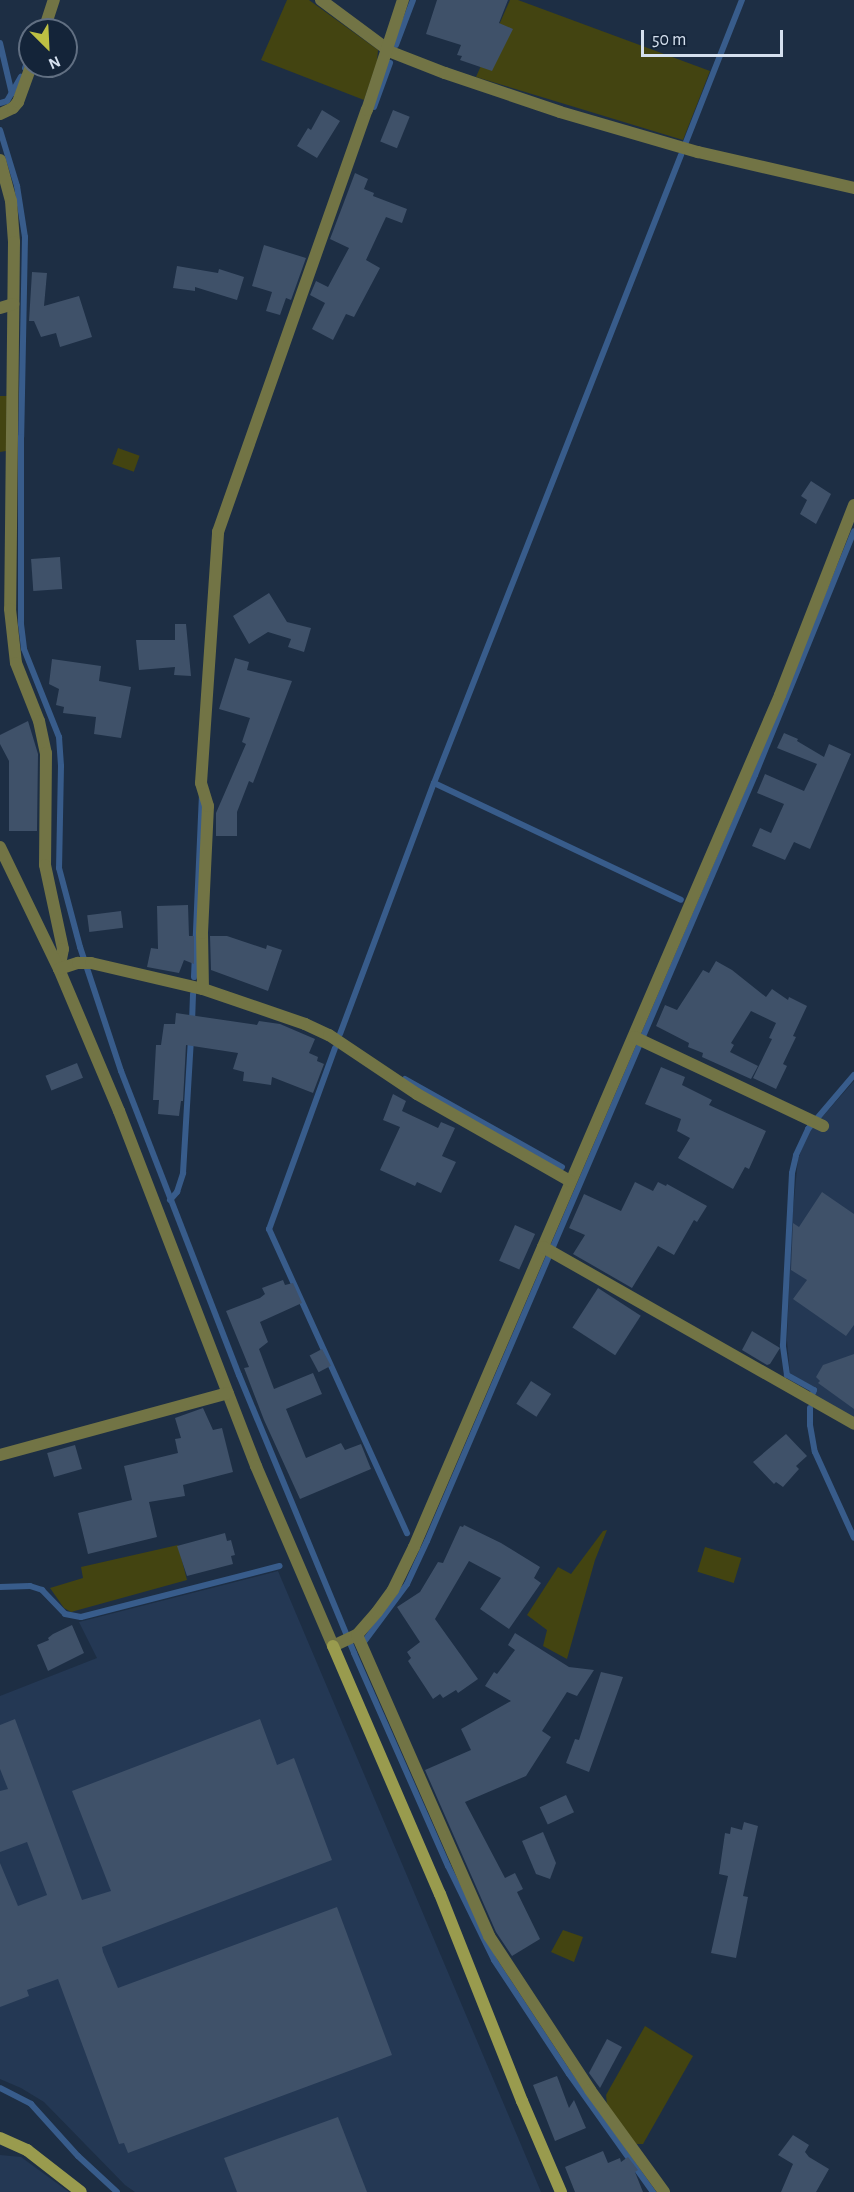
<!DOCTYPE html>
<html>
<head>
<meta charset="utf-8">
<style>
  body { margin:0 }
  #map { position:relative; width:854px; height:2192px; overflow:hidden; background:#1d2e44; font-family:"Alegreya Sans",sans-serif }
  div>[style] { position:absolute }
  .built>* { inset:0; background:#243854 }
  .green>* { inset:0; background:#434411; transform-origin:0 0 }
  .stream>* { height:6px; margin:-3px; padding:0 3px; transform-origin:3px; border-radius:3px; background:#385c8b }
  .building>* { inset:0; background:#3f5169; transform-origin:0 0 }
  .street>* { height:12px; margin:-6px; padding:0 6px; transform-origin:6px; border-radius:6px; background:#727445 }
  .secondary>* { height:12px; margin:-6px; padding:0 6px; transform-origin:6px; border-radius:6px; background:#999b4e }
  span { translate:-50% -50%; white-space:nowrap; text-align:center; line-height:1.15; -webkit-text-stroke:4.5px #142439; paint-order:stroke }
  .north { position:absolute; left:18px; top:18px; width:60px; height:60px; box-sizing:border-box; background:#142439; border:2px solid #616f82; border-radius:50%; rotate:156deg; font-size:16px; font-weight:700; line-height:24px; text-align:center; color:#d5e0ef }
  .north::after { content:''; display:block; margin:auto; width:21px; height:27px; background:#bdbf43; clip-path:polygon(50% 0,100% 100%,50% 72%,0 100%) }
  .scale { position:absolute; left:641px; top:30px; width:142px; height:27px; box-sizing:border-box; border:3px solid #d5e0ef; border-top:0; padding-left:8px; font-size:18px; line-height:21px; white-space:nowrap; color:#d5e0ef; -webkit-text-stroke:4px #142439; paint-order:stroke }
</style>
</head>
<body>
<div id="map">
  <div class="built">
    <i style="clip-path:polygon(854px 1081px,854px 1419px,816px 1397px,816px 1389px,790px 1373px,787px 1340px,791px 1231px,798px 1159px,808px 1133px)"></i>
    <i style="clip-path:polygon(278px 1571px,541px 2192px,135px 2192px,125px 2185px,44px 2102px,21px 2088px,0 2079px,0 1696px,97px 1658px,79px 1622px)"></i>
    <i style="clip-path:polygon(0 2155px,21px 2157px,69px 2192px,0 2192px)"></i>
  </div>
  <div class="green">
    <i style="clip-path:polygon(287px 0,309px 0,378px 50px,377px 62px,364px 100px,261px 60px)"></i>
    <i style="clip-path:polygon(510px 0,518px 0,710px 71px,683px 140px,476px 77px)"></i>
    <i style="clip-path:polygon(0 396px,7px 396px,6px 451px,0 452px)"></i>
    <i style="left:118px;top:448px;width:23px;height:17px;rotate:20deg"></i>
    <i style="clip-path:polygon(607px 1530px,595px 1560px,567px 1659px,543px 1646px,547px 1630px,527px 1615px,558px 1567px,571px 1574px,603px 1531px)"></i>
    <i style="clip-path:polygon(178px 1545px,187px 1580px,71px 1612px,64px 1608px,50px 1588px,83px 1578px,81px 1567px)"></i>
    <i style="left:705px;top:1547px;width:38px;height:26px;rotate:17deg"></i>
    <i style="clip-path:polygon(563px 1930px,583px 1937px,574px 1962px,551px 1952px)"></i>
    <i style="clip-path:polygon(645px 2026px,693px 2056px,643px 2144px,635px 2144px,607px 2105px,606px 2095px)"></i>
  </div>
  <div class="stream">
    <i style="left:0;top:43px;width:52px;rotate:76.8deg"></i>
    <i style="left:396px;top:45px;width:48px;rotate:-69.3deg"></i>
    <i style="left:25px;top:68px;width:15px;rotate:-70deg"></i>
    <i style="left:0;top:103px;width:7px;rotate:-16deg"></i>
    <i style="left:7px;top:101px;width:28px;rotate:-60deg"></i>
    <i style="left:374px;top:107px;width:47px;rotate:-70deg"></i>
    <i style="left:0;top:130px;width:59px;rotate:73.1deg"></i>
    <i style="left:17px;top:186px;width:52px;rotate:81.1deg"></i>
    <i style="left:25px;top:237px;width:200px;rotate:91.1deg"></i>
    <i style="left:21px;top:437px;width:187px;rotate:90deg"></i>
    <i style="left:21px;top:624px;width:25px;rotate:83deg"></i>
    <i style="left:24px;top:649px;width:95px;rotate:68.3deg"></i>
    <i style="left:59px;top:737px;width:29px;rotate:86deg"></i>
    <i style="left:61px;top:766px;width:102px;rotate:91.1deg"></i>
    <i style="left:59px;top:868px;width:82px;rotate:75.1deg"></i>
    <i style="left:80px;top:947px;width:131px;rotate:71.7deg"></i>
    <i style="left:121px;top:1071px;width:326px;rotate:68.8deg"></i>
    <i style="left:239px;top:1375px;width:301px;rotate:67.5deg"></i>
    <i style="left:354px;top:1653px;width:233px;rotate:66.2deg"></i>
    <i style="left:448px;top:1866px;width:105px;rotate:63.9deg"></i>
    <i style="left:494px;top:1960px;width:136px;rotate:56.7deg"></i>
    <i style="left:569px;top:2074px;width:145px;rotate:54.6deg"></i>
    <i style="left:686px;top:142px;width:153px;rotate:-68.5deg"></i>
    <i style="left:434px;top:783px;width:273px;rotate:25.3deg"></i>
    <i style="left:194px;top:977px;width:182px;rotate:-87.5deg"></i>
    <i style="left:192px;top:1023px;width:29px;rotate:-88deg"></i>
    <i style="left:340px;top:1034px;width:268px;rotate:-69.5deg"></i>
    <i style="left:434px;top:783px;width:675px;rotate:-68.53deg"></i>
    <i style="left:335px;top:1048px;width:193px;rotate:110deg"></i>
    <i style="left:269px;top:1229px;width:334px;rotate:65.6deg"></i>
    <i style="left:405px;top:1079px;width:180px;rotate:29.3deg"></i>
    <i style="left:170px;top:1200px;width:11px;rotate:-49deg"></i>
    <i style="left:177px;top:1192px;width:20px;rotate:-72deg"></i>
    <i style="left:183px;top:1173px;width:134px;rotate:-86.6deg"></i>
    <i style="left:813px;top:1393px;width:3px;rotate:-72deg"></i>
    <i style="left:814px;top:1390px;width:31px;rotate:-151deg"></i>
    <i style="left:787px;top:1375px;width:30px;rotate:-98deg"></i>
    <i style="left:783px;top:1345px;width:172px;rotate:-87deg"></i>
    <i style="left:792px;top:1173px;width:18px;rotate:-77deg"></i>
    <i style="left:796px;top:1155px;width:29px;rotate:-65deg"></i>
    <i style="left:808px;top:1129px;width:71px;rotate:-49.6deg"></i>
    <i style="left:810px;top:1408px;width:17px;rotate:90deg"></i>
    <i style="left:810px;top:1425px;width:27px;rotate:80deg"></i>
    <i style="left:815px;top:1452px;width:94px;rotate:65.6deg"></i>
    <i style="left:0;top:1587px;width:30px;rotate:-2deg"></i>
    <i style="left:30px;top:1586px;width:13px;rotate:18deg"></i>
    <i style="left:42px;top:1590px;width:33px;rotate:46deg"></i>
    <i style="left:65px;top:1614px;width:16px;rotate:11deg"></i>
    <i style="left:81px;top:1617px;width:205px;rotate:-14.4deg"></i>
    <i style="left:361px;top:1646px;width:77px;rotate:-53.4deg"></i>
    <i style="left:407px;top:1584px;width:47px;rotate:-65.1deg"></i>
    <i style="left:427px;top:1541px;width:833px;rotate:-66.82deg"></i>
    <i style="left:755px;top:775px;width:263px;rotate:-67.9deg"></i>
    <i style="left:0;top:2088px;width:35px;rotate:27deg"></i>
    <i style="left:31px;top:2104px;width:70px;rotate:47.9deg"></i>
    <i style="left:78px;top:2156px;width:53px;rotate:42.7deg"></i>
  </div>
  <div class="building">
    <i style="clip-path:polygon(437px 0,508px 0,499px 23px,513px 29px,492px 71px,460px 60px,462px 56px,457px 55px,461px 45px,426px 34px)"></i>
    <i style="clip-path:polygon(322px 110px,340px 121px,317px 158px,297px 146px,308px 128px,311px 130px)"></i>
    <i style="left:393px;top:110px;width:18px;height:34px;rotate:22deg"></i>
    <i style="clip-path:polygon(355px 173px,368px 179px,364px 189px,374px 193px,373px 196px,407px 209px,402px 223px,386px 217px,366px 260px,380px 268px,354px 317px,346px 314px,333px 340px,312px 329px,325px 303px,310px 295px,316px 281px,328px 287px,349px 248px,330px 239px)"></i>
    <i style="clip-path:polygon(264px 245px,306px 258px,291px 300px,286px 298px,280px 315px,266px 311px,272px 292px,252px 286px)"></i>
    <i style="clip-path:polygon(177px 266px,218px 273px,219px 269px,244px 277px,237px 300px,195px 287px,195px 291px,173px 288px)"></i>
    <i style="clip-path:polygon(32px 272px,47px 273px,44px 306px,79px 296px,92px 337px,60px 347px,56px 333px,41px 337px,34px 321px,29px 321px)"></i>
    <i style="clip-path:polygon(811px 481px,831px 494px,816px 524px,800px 514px,807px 500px,801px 496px)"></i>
    <i style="left:60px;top:557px;width:32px;height:29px;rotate:86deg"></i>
    <i style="clip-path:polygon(269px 593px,287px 622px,311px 628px,304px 652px,288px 647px,291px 639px,268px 632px,249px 644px,233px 616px)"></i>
    <i style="clip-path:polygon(175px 624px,186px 624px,191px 676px,174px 675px,175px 667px,139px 670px,136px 640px,175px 640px)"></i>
    <i style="clip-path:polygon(235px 658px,249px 662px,247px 670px,292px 681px,253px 783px,249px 781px,237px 812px,237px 836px,216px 836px,216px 813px,246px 744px,242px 742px,250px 718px,219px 709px)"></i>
    <i style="clip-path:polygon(52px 659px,101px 666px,99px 681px,131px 687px,121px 738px,94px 734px,96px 717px,63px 713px,64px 707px,56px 705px,59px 689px,49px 684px)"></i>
    <i style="clip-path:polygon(28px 721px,38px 754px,37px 831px,9px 831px,9px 761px,0 744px,0 735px)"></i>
    <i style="clip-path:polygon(784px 733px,798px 739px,797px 741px,824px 757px,829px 744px,851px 754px,810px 849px,794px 842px,785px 860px,752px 846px,760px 828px,771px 833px,784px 804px,757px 793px,765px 774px,804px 791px,817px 764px,777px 748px)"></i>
    <i style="clip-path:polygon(188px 905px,189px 936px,194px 936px,194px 964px,184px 960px,179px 973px,147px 967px,151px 948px,158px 949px,157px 906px)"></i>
    <i style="left:121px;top:911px;width:17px;height:34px;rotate:83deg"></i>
    <i style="clip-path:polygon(210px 936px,227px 936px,266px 949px,267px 945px,282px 950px,268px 991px,211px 970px)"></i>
    <i style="clip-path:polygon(716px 961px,732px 970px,766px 997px,772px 989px,788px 1000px,789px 997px,807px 1006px,793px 1036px,796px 1037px,783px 1064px,787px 1066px,776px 1089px,753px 1078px,772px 1039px,769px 1038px,776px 1023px,751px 1011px,731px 1043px,734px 1045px,730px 1052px,758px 1066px,751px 1079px,702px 1057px,703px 1053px,688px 1047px,689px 1043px,656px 1026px,665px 1005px,677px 1010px,703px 970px,709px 973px)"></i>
    <i style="clip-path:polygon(176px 1013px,257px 1025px,259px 1021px,280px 1024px,315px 1039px,309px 1053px,318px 1057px,317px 1061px,324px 1064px,313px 1093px,272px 1077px,271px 1085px,243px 1081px,244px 1072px,233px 1069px,238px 1053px,186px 1045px,183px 1101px,181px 1101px,179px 1116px,158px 1114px,159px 1100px,153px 1100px,156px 1045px,161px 1045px,164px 1024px,175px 1024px)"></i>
    <i style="left:77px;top:1063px;width:16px;height:34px;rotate:68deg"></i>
    <i style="clip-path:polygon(661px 1067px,685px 1077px,682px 1085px,712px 1100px,709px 1105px,766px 1131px,749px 1169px,745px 1167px,733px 1189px,678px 1158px,690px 1138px,677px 1131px,681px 1119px,645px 1104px)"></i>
    <i style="clip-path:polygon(393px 1094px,406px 1101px,402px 1111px,438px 1128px,441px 1122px,455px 1128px,442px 1156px,456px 1162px,441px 1193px,417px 1182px,415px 1186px,380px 1170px,400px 1127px,383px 1120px)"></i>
    <i style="clip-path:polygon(635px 1182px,653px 1191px,658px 1182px,666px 1186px,667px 1184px,707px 1206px,697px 1222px,694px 1220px,674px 1255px,658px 1246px,632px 1288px,573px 1254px,585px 1235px,569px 1228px,584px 1194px,621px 1211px)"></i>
    <i style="clip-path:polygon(822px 1192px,854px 1214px,854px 1325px,846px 1336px,793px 1299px,807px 1280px,791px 1270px,793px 1223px,799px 1227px)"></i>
    <i style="left:515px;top:1225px;width:22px;height:39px;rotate:24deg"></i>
    <i style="clip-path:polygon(283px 1280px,285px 1285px,293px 1283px,302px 1303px,260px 1322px,268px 1342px,259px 1349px,274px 1389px,313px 1373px,322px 1394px,286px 1409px,306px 1458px,341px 1443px,345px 1450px,361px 1444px,371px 1469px,300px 1499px,264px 1420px,244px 1368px,249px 1367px,226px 1311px,260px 1298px,265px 1294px,262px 1288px)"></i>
    <i style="left:598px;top:1288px;width:51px;height:47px;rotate:33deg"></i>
    <i style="clip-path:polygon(752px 1331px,780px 1348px,770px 1364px,767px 1365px,742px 1350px)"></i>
    <i style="left:322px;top:1349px;width:19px;height:14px;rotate:62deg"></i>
    <i style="clip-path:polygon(854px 1354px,854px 1409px,818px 1383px,820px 1381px,816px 1377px,823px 1365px)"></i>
    <i style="left:531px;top:1381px;width:24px;height:27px;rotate:33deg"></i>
    <i style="clip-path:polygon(203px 1408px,213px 1430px,222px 1428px,233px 1472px,183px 1485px,185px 1496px,149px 1502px,157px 1537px,88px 1554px,78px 1513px,132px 1500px,124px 1466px,178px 1453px,175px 1439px,181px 1438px,175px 1418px)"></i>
    <i style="clip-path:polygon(786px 1434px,807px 1456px,796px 1466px,799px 1469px,783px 1487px,776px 1482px,774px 1484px,753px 1462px)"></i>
    <i style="left:75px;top:1445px;width:25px;height:29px;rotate:74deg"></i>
    <i style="clip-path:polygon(464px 1525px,501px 1543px,540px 1567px,534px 1578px,541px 1583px,509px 1629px,480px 1609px,501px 1578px,469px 1561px,435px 1619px,478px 1679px,458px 1693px,456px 1690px,443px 1698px,440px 1694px,433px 1699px,408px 1661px,411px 1658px,407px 1652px,420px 1642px,397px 1607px,420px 1592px,438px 1562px,443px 1563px,460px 1526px,463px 1527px)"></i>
    <i style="clip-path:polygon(225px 1533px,227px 1541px,231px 1540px,235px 1555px,231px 1556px,233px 1564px,187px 1576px,177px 1546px)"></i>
    <i style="clip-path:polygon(72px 1625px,84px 1653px,48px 1671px,37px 1645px,49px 1640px,48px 1638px,53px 1634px)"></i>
    <i style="clip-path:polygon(515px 1633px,569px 1667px,594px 1670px,577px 1696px,567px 1692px,542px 1731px,551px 1737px,526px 1776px,465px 1802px,505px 1878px,515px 1873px,523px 1889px,517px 1892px,540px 1939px,512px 1956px,496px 1932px,425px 1770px,471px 1750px,461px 1729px,511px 1701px,485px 1686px,494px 1672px,497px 1674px,515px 1650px,508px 1645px)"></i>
    <i style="clip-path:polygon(601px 1672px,623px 1677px,589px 1772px,566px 1763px,575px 1739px,579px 1740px)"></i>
    <i style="clip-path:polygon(15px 1719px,82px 1900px,111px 1891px,72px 1791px,260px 1719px,277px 1765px,294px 1758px,332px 1860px,102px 1947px,103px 1952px,118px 1988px,337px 1907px,392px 2055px,128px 2153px,124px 2143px,119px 2144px,58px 1979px,27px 1990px,29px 1996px,0 2007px,0 1863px,18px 1906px,47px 1895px,27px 1842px,0 1852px,0 1791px,8px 1789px,0 1769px,0 1725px)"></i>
    <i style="left:566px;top:1795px;width:19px;height:29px;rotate:65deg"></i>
    <i style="clip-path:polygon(744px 1822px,758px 1826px,743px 1896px,748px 1897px,736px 1958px,711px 1953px,728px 1876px,719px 1874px,725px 1833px,730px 1834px,731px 1827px,742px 1830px)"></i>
    <i style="clip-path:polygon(543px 1832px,556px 1863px,550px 1879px,536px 1874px,522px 1841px)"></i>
    <i style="clip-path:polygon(607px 2039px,622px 2047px,600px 2088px,589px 2073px)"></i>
    <i style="clip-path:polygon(557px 2076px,569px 2108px,574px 2100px,586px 2128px,555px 2141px,533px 2085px)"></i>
    <i style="clip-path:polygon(338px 2117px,367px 2192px,237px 2192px,224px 2158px)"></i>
    <i style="clip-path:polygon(793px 2135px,809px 2145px,805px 2152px,809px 2157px,829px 2169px,816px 2192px,781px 2192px,793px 2164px,778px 2155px)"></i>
    <i style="clip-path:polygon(603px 2151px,608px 2163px,620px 2158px,621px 2162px,628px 2157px,638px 2170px,635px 2172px,643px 2192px,575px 2192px,565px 2167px)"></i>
  </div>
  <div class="street">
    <i style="left:321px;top:0;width:87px;rotate:36.6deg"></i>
    <i style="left:391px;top:52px;width:58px;rotate:21.3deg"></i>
    <i style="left:445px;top:73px;width:121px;rotate:18.7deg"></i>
    <i style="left:560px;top:112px;width:144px;rotate:16.2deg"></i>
    <i style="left:698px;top:152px;width:160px;rotate:13deg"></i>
    <i style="left:44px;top:30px;width:32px;rotate:-72deg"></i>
    <i style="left:0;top:114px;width:14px;rotate:-25deg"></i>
    <i style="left:13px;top:108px;width:8px;rotate:-50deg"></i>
    <i style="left:18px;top:102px;width:38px;rotate:-70deg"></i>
    <i style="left:0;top:160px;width:42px;rotate:75deg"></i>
    <i style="left:11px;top:201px;width:41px;rotate:85.8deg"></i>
    <i style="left:14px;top:242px;width:367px;rotate:90.6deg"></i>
    <i style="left:10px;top:609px;width:54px;rotate:83.7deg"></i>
    <i style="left:16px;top:663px;width:62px;rotate:68.4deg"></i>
    <i style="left:39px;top:721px;width:33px;rotate:78deg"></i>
    <i style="left:46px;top:753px;width:112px;rotate:90.5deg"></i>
    <i style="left:45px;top:865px;width:86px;rotate:77.9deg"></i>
    <i style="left:63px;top:949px;width:20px;rotate:101deg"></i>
    <i style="left:0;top:308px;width:14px;rotate:-17deg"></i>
    <i style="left:0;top:847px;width:136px;rotate:64.2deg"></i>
    <i style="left:59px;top:969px;width:154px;rotate:67.1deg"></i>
    <i style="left:119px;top:1111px;width:381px;rotate:68.9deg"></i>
    <i style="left:256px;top:1466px;width:196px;rotate:66.8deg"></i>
    <i style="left:333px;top:1646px;width:26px;rotate:-25deg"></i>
    <i style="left:357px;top:1635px;width:30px;rotate:-49deg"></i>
    <i style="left:377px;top:1612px;width:27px;rotate:-54deg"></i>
    <i style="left:393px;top:1590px;width:48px;rotate:-64deg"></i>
    <i style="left:414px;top:1547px;width:927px;rotate:-66.75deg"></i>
    <i style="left:780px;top:695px;width:204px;rotate:-68.7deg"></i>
    <i style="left:59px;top:969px;width:20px;rotate:-18deg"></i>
    <i style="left:78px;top:963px;width:13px"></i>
    <i style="left:91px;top:963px;width:115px;rotate:13.1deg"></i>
    <i style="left:203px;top:989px;width:108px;rotate:18.9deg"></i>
    <i style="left:305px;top:1024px;width:26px;rotate:25deg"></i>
    <i style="left:329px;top:1035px;width:106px;rotate:33.8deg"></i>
    <i style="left:417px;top:1094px;width:176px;rotate:29.6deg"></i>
    <i style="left:203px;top:989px;width:56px;rotate:-91deg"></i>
    <i style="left:202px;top:933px;width:127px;rotate:-87.3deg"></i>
    <i style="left:208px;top:806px;width:24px;rotate:-107deg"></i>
    <i style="left:201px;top:783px;width:252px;rotate:-86.1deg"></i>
    <i style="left:218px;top:532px;width:448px;rotate:-70.6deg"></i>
    <i style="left:367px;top:110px;width:116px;rotate:-71.9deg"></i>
    <i style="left:634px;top:1037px;width:209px;rotate:25.2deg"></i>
    <i style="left:543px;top:1247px;width:358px;rotate:29.6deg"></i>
    <i style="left:0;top:1455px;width:236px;rotate:-15.2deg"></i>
    <i style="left:357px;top:1635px;width:329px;rotate:66.3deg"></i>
    <i style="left:489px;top:1936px;width:184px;rotate:56.7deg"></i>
    <i style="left:590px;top:2090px;width:126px;rotate:54deg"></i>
  </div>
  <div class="secondary">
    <i style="left:333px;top:1646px;width:270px;rotate:66.7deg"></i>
    <i style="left:440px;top:1894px;width:223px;rotate:68.4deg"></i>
    <i style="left:522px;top:2101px;width:99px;rotate:66.8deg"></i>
    <i style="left:0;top:2138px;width:30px;rotate:24deg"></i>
    <i style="left:27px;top:2150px;width:68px;rotate:37.9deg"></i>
  </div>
  <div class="north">N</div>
  <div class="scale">50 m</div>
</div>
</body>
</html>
